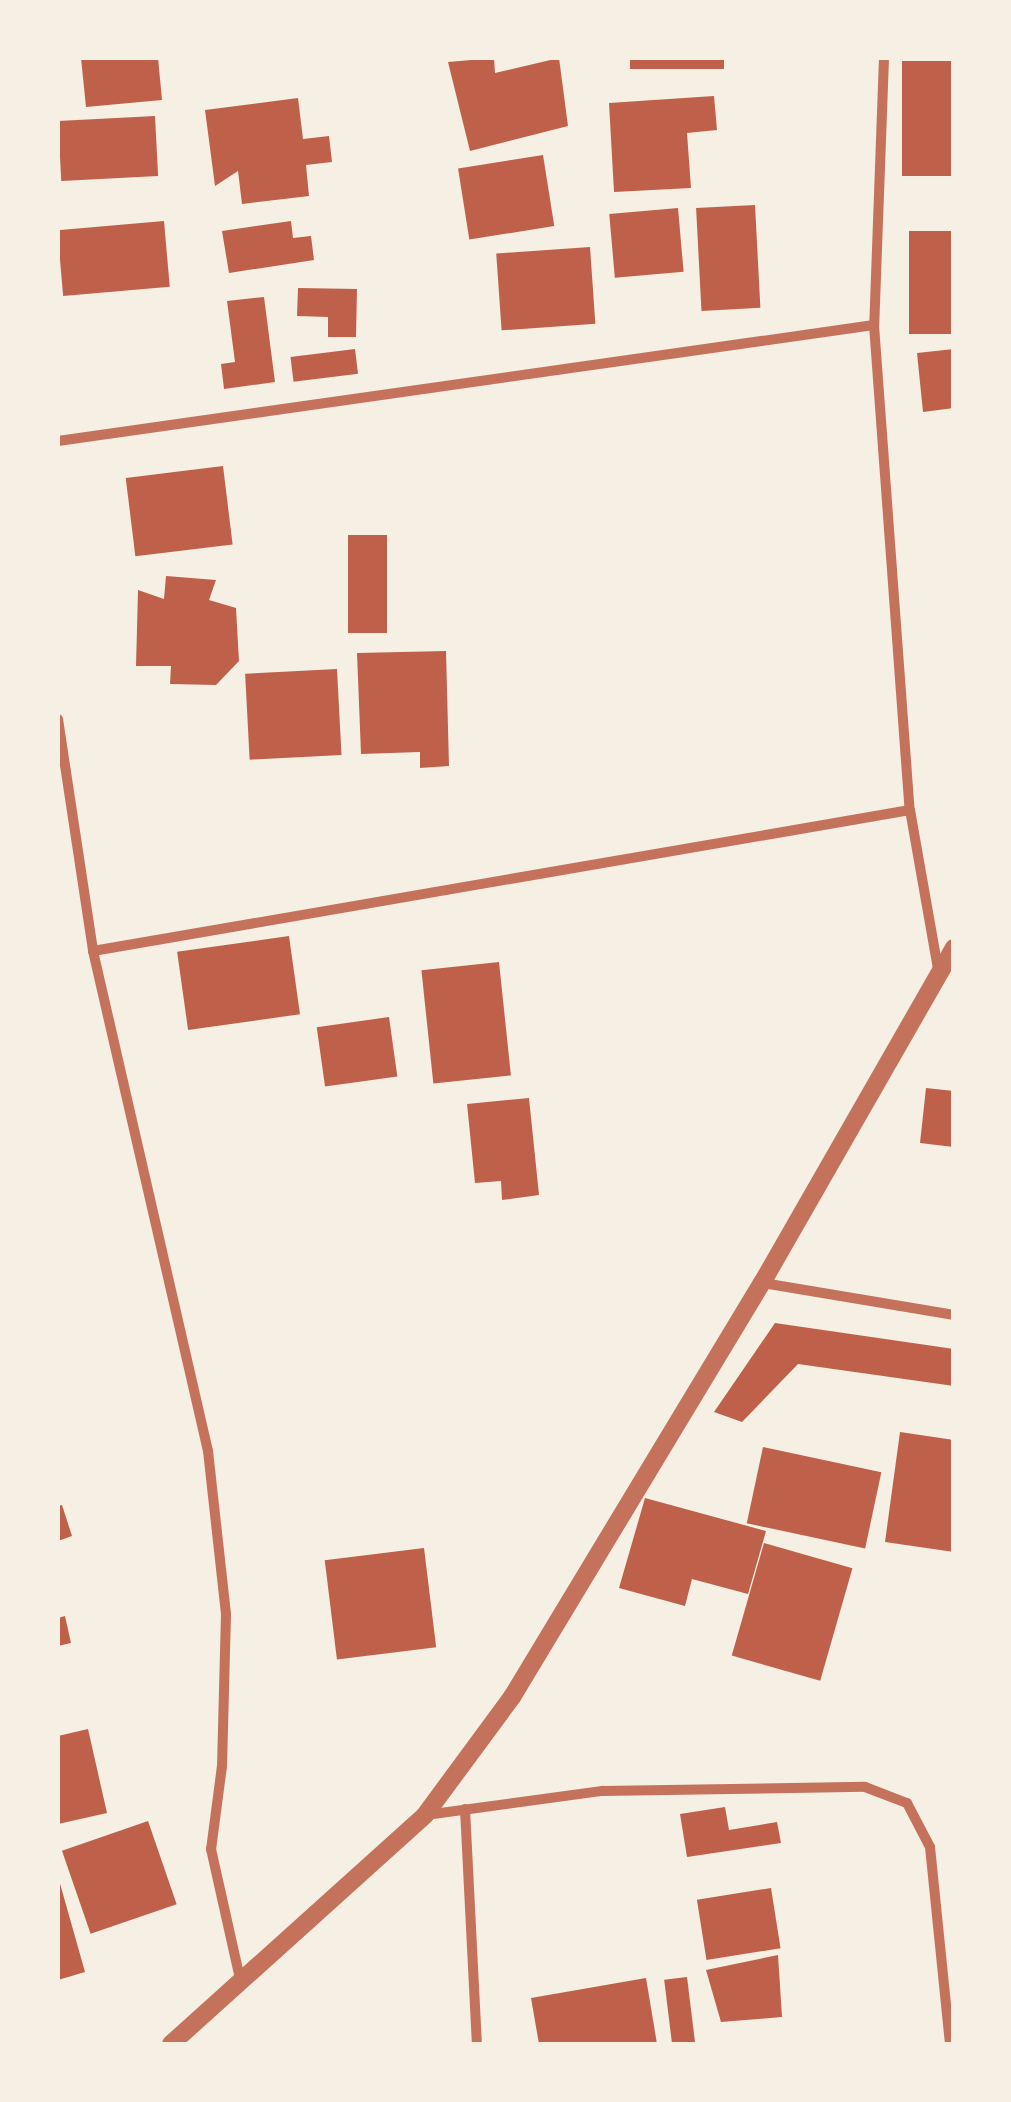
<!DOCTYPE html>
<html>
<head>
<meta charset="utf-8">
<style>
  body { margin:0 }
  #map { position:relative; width:1011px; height:2102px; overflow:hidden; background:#f6efe4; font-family:Helvetica,sans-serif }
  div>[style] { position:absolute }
  .building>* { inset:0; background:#bf614a; transform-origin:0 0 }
  .minor>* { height:10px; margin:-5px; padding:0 5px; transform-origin:5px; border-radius:5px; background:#c5725c }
  .tertiary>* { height:18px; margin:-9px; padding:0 9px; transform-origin:9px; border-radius:9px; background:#c5725c }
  span { translate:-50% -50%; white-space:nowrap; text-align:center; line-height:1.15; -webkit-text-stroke:10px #f6efe4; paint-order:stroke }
  .frame { position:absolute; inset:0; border:60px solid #f6efe4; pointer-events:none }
</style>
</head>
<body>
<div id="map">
  <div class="building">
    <i style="clip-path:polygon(81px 58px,158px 58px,162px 100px,86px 107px)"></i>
    <i style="clip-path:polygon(494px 58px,495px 73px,559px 58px,568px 126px,470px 151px,448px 62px)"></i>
    <i style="left:630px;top:58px;width:94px;height:11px"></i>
    <i style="left:902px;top:61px;width:52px;height:115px"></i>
    <i style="clip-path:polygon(714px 96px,717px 130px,687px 133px,691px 188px,614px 192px,609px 103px)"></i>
    <i style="clip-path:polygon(298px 98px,303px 139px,329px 136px,332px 162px,306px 165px,309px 196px,242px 204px,238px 171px,215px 186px,205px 110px)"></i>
    <i style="left:155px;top:116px;width:60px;height:97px;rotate:87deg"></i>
    <i style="left:543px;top:155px;width:72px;height:86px;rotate:81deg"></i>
    <i style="left:755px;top:205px;width:103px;height:59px;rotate:87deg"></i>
    <i style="left:678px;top:208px;width:64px;height:69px;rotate:85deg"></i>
    <i style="left:164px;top:221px;width:66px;height:107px;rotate:85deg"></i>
    <i style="clip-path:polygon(291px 221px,293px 238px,311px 236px,314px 260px,229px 273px,222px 231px)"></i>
    <i style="left:954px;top:231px;width:103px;height:45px;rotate:90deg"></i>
    <i style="left:590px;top:247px;width:77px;height:94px;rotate:86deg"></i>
    <i style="clip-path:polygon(298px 288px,357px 289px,356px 337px,328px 337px,328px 317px,297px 316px)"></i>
    <i style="clip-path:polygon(264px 297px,275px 382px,224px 389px,221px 364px,235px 362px,227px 301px)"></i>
    <i style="left:355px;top:349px;width:25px;height:65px;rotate:83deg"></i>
    <i style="clip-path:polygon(954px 349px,954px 408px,923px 412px,917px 353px)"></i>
    <i style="left:223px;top:466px;width:79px;height:98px;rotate:83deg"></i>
    <i style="left:348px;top:535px;width:39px;height:98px"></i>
    <i style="clip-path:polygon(166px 576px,216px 580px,209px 600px,236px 608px,239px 661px,216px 685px,170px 684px,171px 666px,136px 666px,138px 590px,164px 599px)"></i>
    <i style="clip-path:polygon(446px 651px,449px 766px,420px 768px,420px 752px,361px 754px,357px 653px)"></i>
    <i style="left:337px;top:669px;width:86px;height:92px;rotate:87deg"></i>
    <i style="left:289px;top:936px;width:79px;height:113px;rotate:82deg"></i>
    <i style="left:499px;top:962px;width:114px;height:78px;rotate:84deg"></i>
    <i style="left:389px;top:1017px;width:60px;height:73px;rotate:82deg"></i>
    <i style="clip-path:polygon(926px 1088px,954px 1091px,954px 1147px,920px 1143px)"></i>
    <i style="clip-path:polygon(529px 1098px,539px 1195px,502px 1200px,501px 1181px,475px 1183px,467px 1104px)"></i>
    <i style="clip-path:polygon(775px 1323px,954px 1349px,954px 1386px,798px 1364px,742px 1422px,714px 1412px)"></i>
    <i style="clip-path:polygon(900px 1432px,954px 1440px,954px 1552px,885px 1542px)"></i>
    <i style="left:763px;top:1447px;width:121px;height:78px;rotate:12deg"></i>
    <i style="clip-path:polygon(645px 1498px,766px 1531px,748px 1594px,692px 1579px,685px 1606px,619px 1588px)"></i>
    <i style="clip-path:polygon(62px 1505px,72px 1536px,58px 1541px,58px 1506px)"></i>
    <i style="left:764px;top:1543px;width:92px;height:117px;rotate:16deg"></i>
    <i style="left:424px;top:1548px;width:100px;height:100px;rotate:83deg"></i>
    <i style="clip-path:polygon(65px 1616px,71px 1643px,58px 1646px,58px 1618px)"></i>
    <i style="clip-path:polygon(88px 1729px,107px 1813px,58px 1824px,58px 1736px)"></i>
    <i style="clip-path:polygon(725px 1807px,729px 1830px,777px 1822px,781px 1843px,687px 1857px,680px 1814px)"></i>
    <i style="left:148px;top:1821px;width:88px;height:91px;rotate:71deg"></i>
    <i style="clip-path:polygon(59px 1880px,85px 1972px,58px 1980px,58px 1881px)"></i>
    <i style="left:771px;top:1888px;width:61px;height:75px;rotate:81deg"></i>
    <i style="clip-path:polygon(778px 1955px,782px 2017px,721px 2022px,706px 1970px)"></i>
    <i style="left:687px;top:1977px;width:67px;height:23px;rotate:83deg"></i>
    <i style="clip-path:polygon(646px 1978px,657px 2044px,539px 2044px,531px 1998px)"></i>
  </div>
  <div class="minor">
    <i style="left:884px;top:58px;width:267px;rotate:92.1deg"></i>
    <i style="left:874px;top:325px;width:486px;rotate:85.8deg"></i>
    <i style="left:910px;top:810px;width:160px;rotate:80deg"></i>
    <i style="left:58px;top:441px;width:824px;rotate:-8.09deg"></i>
    <i style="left:58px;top:719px;width:235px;rotate:81.4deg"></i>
    <i style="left:93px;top:951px;width:513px;rotate:77.05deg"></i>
    <i style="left:208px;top:1451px;width:164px;rotate:83.7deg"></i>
    <i style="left:226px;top:1614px;width:152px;rotate:91.5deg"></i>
    <i style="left:222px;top:1766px;width:84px;rotate:97.5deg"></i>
    <i style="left:211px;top:1849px;width:137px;rotate:77.4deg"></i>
    <i style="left:93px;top:951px;width:829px;rotate:-9.79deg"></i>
    <i style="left:763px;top:1283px;width:194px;rotate:9.5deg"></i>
    <i style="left:465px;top:1809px;width:235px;rotate:87.1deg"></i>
    <i style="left:426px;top:1815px;width:178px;rotate:-7.8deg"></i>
    <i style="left:602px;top:1791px;width:263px;rotate:-0.9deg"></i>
    <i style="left:865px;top:1787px;width:45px;rotate:20.9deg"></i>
    <i style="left:907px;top:1803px;width:50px;rotate:62.4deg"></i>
    <i style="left:930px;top:1847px;width:198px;rotate:84.2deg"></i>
  </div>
  <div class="tertiary">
    <i style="left:171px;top:2044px;width:342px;rotate:-42deg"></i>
    <i style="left:425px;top:1815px;width:147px;rotate:-53.6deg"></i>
    <i style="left:512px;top:1697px;width:484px;rotate:-58.9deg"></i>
    <i style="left:762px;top:1283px;width:386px;rotate:-60.2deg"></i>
  </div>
  <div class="frame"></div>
</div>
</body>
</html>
